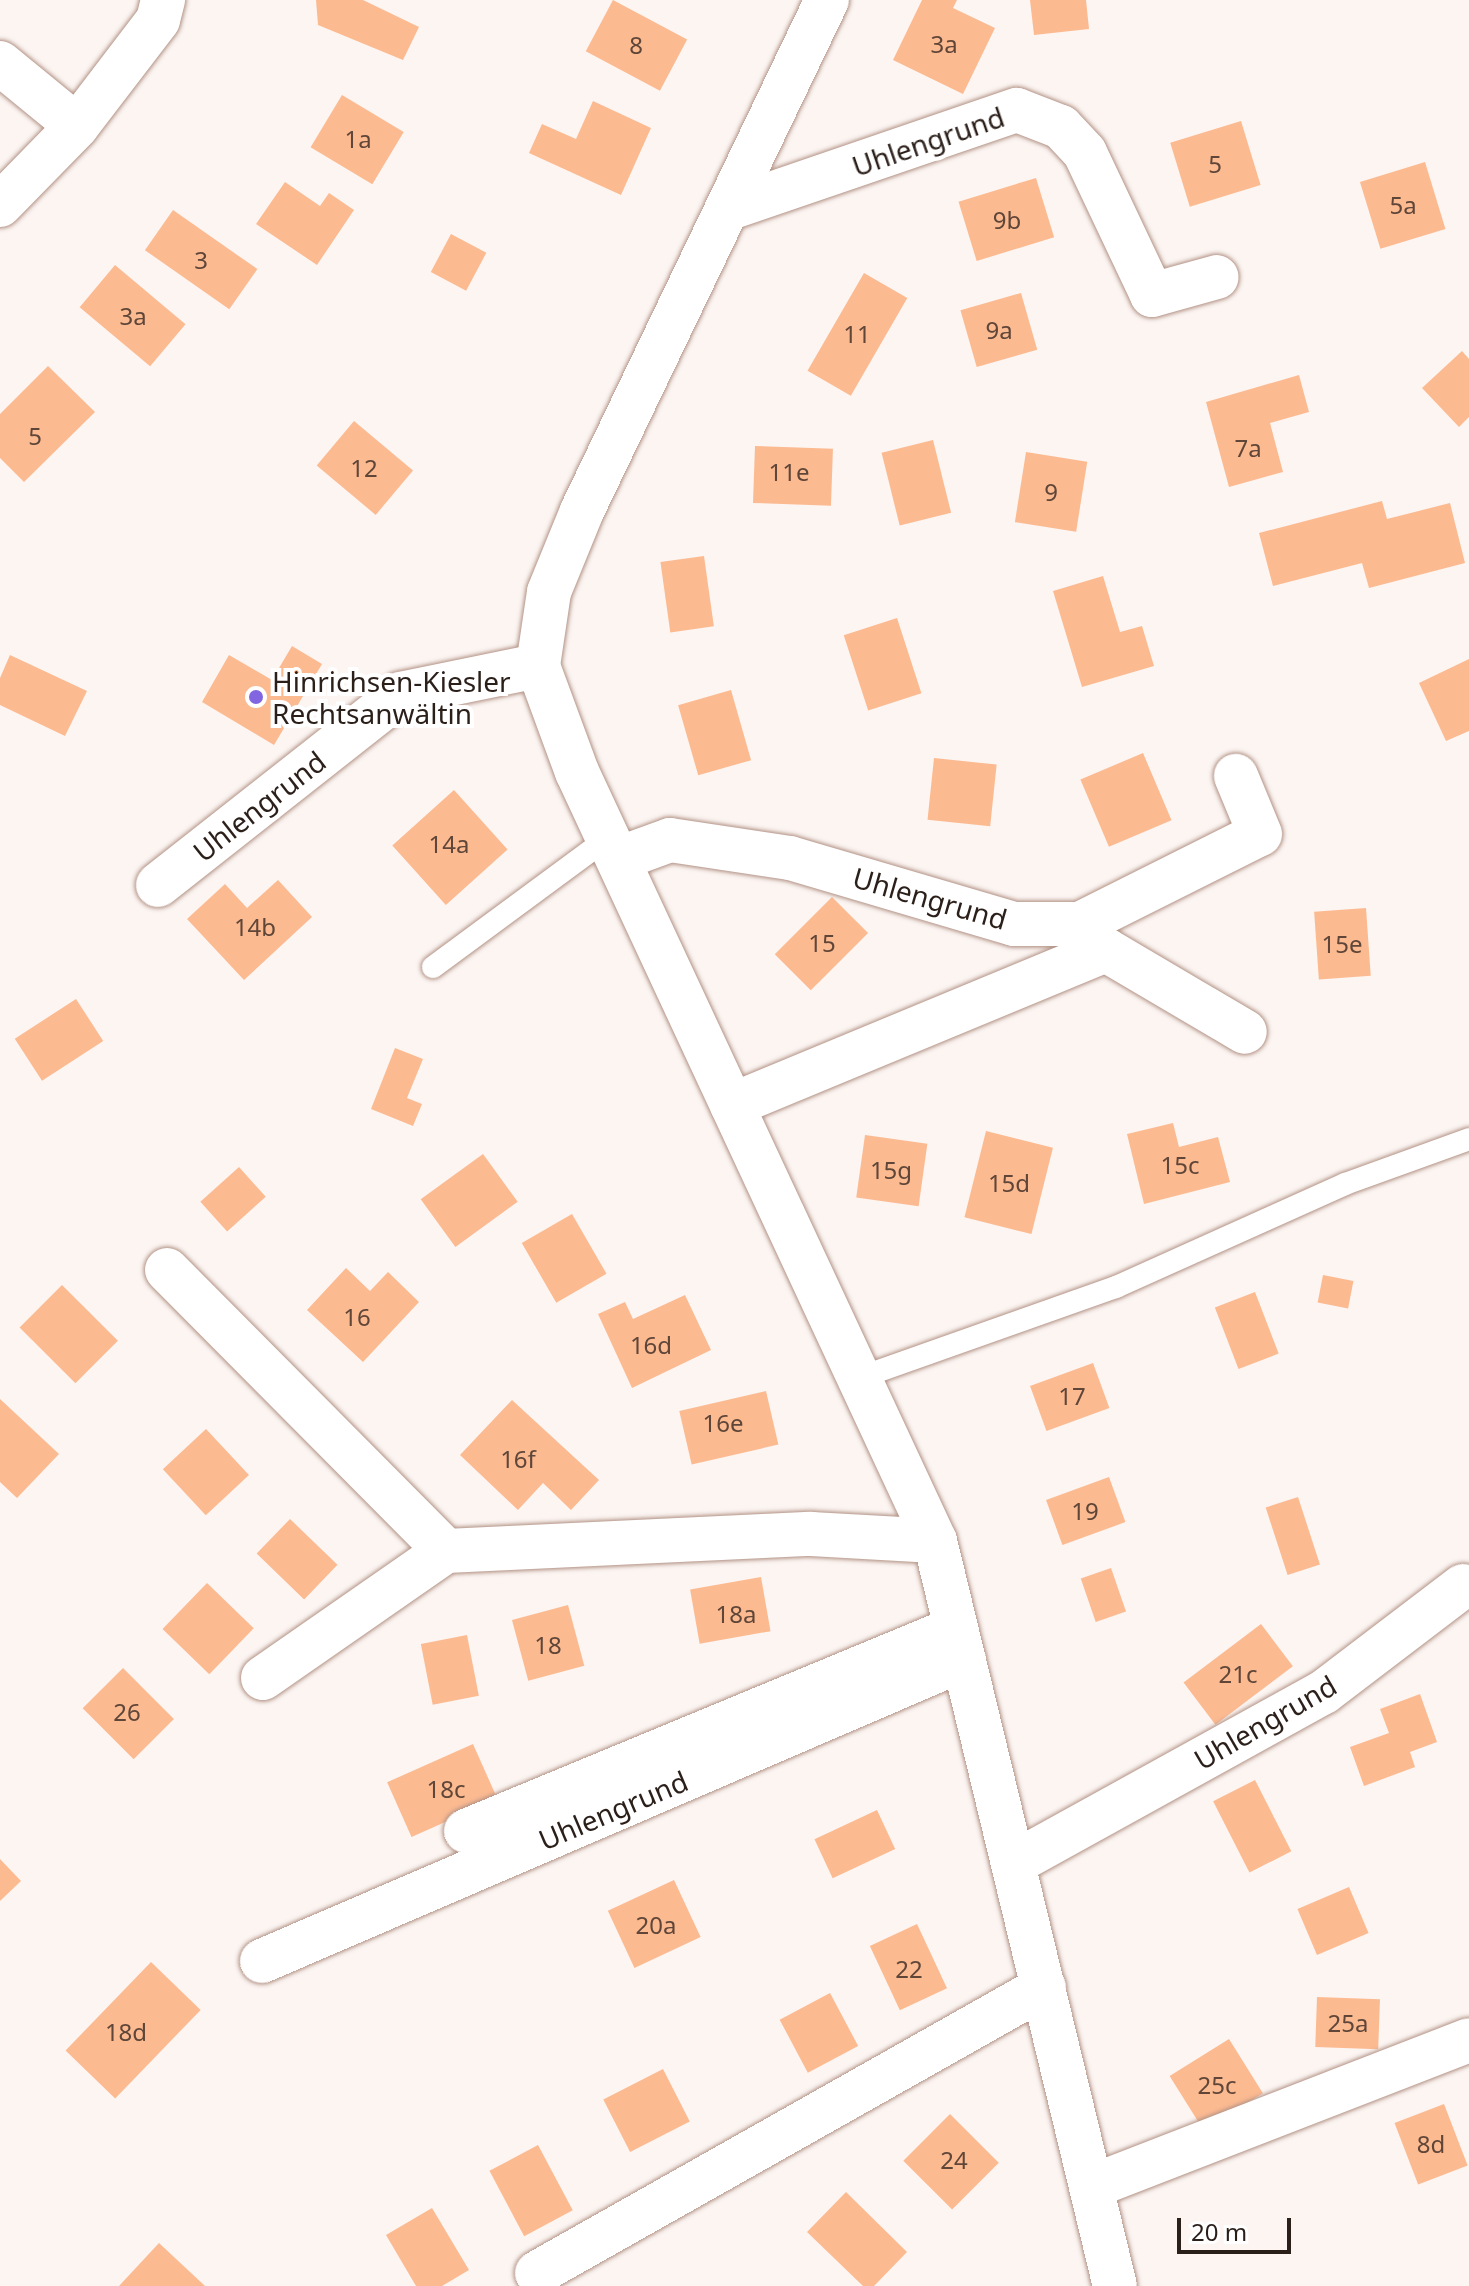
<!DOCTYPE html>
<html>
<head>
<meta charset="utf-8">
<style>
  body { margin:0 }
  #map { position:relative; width:1469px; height:2286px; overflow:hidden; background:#fcf5f2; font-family:"Noto Sans",sans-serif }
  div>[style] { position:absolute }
  .building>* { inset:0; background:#fcba91; transform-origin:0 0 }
  .roads { filter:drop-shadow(0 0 2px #b29285) drop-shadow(0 0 2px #b29285) }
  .service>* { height:22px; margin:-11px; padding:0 11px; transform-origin:11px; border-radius:11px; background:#fff }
  .minor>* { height:44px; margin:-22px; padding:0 22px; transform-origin:22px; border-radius:22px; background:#fff }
  .dots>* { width:22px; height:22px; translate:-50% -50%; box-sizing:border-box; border:4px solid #fff; border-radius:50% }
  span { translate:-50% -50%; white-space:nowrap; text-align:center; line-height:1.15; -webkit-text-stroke:8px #fff; paint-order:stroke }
  .number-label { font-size:24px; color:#5f4638 }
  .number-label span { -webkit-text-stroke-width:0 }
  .street-label { font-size:28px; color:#2b1f1a }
  .poi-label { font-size:28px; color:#2b1f1a }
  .left { translate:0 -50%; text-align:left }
  .scale { position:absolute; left:1177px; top:2218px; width:114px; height:36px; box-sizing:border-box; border:4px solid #2b1f1a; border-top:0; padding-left:10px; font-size:24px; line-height:28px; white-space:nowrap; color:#2b1f1a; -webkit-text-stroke:6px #fff; paint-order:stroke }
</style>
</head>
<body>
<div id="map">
  <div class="building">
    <i style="clip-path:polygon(316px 0,363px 0,419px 27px,403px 60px,318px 25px)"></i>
    <i style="left:613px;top:0;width:84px;height:58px;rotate:28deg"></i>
    <i style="clip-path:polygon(922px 0,957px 0,953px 8px,995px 28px,963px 94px,893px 60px)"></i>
    <i style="clip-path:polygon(1030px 0,1086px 0,1089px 29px,1034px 35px)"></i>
    <i style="left:342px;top:95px;width:72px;height:61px;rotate:31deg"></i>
    <i style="clip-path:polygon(593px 101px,651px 128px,621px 195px,529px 153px,542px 124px,576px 139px)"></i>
    <i style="left:1241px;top:121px;width:67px;height:74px;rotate:73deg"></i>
    <i style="left:1425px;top:162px;width:70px;height:68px;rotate:73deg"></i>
    <i style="left:1036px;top:178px;width:62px;height:81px;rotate:73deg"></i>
    <i style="clip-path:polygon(285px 182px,320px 206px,329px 193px,354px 210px,317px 265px,256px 224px)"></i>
    <i style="left:173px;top:210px;width:103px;height:49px;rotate:35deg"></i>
    <i style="left:451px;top:234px;width:40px;height:43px;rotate:28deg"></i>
    <i style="left:115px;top:265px;width:92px;height:55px;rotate:40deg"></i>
    <i style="left:864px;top:273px;width:50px;height:113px;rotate:30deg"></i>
    <i style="left:1021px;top:293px;width:59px;height:63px;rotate:74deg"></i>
    <i style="clip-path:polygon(1462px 351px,1469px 359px,1469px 417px,1459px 427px,1422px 388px)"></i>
    <i style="clip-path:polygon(48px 366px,95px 412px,24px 482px,0 458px,0 414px)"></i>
    <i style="clip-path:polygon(1299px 375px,1309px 412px,1270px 423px,1283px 472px,1229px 487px,1206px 402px)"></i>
    <i style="left:354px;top:421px;width:77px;height:58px;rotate:40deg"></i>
    <i style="left:933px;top:440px;width:75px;height:53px;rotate:76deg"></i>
    <i style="left:755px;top:446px;width:78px;height:57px;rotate:2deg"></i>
    <i style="left:1026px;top:452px;width:62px;height:71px;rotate:9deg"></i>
    <i style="clip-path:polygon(1382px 501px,1387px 519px,1450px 503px,1465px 563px,1369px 588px,1362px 563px,1273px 586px,1259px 533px)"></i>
    <i style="left:704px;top:556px;width:71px;height:44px;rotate:82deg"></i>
    <i style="clip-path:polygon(1103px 576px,1120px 632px,1142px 626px,1154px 666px,1082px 687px,1053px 591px)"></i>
    <i style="left:897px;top:618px;width:79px;height:56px;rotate:72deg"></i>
    <i style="clip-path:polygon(292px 646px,322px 664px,274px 745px,202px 702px,229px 655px,272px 680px)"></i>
    <i style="clip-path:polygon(10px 655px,87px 691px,65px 736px,0 705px,0 678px)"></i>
    <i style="clip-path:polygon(1469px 659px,1469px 731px,1446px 741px,1419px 683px)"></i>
    <i style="left:731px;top:690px;width:73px;height:55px;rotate:74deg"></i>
    <i style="left:1143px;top:753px;width:73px;height:68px;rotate:67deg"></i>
    <i style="left:934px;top:758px;width:63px;height:62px;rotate:6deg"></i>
    <i style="left:454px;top:790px;width:80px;height:83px;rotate:48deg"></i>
    <i style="clip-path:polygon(278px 880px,312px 917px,244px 980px,187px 919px,225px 884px,247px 908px)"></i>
    <i style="left:832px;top:897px;width:51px;height:81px;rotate:45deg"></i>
    <i style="left:1366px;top:908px;width:68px;height:52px;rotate:86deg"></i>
    <i style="left:76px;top:999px;width:50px;height:73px;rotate:57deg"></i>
    <i style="clip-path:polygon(395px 1048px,423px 1059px,407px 1098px,422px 1104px,413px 1126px,371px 1109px)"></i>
    <i style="clip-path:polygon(1173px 1123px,1179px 1147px,1218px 1137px,1230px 1182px,1144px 1204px,1127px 1134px)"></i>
    <i style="left:986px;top:1131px;width:69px;height:89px;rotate:14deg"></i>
    <i style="left:865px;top:1135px;width:63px;height:63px;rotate:8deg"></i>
    <i style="left:483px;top:1154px;width:59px;height:77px;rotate:54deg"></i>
    <i style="left:239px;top:1167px;width:40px;height:52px;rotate:48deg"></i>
    <i style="left:572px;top:1214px;width:69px;height:58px;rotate:60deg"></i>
    <i style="clip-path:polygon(346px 1268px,370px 1291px,388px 1272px,419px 1302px,363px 1362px,307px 1310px)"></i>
    <i style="left:1323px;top:1275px;width:31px;height:28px;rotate:11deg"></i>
    <i style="left:62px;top:1285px;width:79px;height:60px;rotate:45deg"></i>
    <i style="left:1255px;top:1292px;width:66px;height:43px;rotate:69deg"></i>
    <i style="clip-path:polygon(685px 1295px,711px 1350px,632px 1388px,598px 1314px,625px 1302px,633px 1319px)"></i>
    <i style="left:1093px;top:1363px;width:48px;height:67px;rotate:70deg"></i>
    <i style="left:766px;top:1391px;width:55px;height:89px;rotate:77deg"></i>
    <i style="clip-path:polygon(0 1399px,59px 1454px,17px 1498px,0 1482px)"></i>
    <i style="clip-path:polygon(512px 1400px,599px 1480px,571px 1510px,543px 1483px,518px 1510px,460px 1455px)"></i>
    <i style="left:206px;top:1429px;width:63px;height:59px;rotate:47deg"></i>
    <i style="left:1109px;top:1477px;width:48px;height:67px;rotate:70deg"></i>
    <i style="left:1298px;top:1497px;width:71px;height:34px;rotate:72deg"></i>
    <i style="left:290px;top:1519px;width:66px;height:48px;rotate:44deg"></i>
    <i style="left:1111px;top:1568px;width:46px;height:32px;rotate:71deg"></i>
    <i style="left:761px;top:1577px;width:55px;height:72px;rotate:80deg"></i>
    <i style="left:207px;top:1583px;width:65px;height:64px;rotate:44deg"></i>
    <i style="left:568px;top:1605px;width:63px;height:58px;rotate:75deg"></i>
    <i style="left:1261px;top:1624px;width:53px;height:97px;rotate:53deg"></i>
    <i style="left:467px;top:1635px;width:62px;height:47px;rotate:79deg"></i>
    <i style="left:123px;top:1668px;width:72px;height:57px;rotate:45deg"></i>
    <i style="clip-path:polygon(1420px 1694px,1437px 1742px,1410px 1752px,1415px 1767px,1364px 1786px,1350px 1747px,1389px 1733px,1380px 1709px)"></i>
    <i style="left:473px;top:1744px;width:60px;height:94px;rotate:66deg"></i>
    <i style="left:1255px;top:1780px;width:80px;height:47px;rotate:63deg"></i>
    <i style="left:877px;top:1810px;width:43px;height:69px;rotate:65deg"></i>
    <i style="clip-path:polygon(0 1859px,21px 1881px,0 1901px)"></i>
    <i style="left:674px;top:1880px;width:63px;height:73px;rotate:65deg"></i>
    <i style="left:1349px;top:1887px;width:50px;height:56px;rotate:67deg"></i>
    <i style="left:917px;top:1924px;width:71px;height:52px;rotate:65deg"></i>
    <i style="left:151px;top:1962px;width:69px;height:123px;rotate:44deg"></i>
    <i style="left:830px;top:1993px;width:60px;height:57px;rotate:62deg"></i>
    <i style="left:1317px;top:1997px;width:63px;height:50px;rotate:2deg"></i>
    <i style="left:1229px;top:2039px;width:64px;height:70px;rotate:58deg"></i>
    <i style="left:663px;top:2069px;width:59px;height:67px;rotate:63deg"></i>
    <i style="left:1444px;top:2104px;width:66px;height:53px;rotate:69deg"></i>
    <i style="left:950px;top:2114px;width:69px;height:66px;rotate:45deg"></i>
    <i style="left:538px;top:2145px;width:74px;height:55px;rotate:62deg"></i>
    <i style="clip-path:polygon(846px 2192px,907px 2252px,874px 2286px,863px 2286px,807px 2232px)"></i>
    <i style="clip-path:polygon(432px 2208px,469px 2270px,442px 2286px,416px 2286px,386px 2235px)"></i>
    <i style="clip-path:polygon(159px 2243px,205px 2286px,119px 2286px)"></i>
  </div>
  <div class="roads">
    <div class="service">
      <i style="left:433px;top:967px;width:217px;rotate:-36.4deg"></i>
      <i style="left:859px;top:1378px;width:273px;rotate:-19.5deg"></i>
      <i style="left:1116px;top:1287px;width:251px;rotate:-24.2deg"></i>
      <i style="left:1345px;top:1184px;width:132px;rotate:-19.9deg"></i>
    </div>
    <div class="minor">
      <i style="left:827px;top:0;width:567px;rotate:115.62deg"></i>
      <i style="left:582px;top:511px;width:87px;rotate:112.2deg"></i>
      <i style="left:549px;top:592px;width:75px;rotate:98.5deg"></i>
      <i style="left:538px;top:666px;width:113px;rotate:69.8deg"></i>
      <i style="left:577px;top:772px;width:848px;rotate:65.04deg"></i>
      <i style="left:935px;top:1541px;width:766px;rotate:76.42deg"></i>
      <i style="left:0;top:63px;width:99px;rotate:39.3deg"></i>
      <i style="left:0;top:205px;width:110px;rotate:-45.7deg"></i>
      <i style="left:77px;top:126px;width:133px;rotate:-52.6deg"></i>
      <i style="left:158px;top:20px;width:21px;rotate:-76deg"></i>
      <i style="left:730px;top:208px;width:303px;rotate:-18.9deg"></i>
      <i style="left:1017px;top:110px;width:47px;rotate:21.1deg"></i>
      <i style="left:1061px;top:127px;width:35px;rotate:47deg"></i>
      <i style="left:1085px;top:153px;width:157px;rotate:64.7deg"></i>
      <i style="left:1152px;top:295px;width:67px;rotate:-15.5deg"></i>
      <i style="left:618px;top:859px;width:55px;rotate:-20.1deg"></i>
      <i style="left:670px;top:840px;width:121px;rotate:8.5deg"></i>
      <i style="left:790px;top:858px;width:234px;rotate:16.4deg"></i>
      <i style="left:1014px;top:924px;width:66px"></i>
      <i style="left:1080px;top:924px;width:201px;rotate:-26.6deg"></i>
      <i style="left:1260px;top:834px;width:63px;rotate:-112.5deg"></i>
      <i style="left:158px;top:885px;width:309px;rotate:-38.2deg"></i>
      <i style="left:401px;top:694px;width:140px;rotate:-11.6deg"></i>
      <i style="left:732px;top:1105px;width:405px;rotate:-22.5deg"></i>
      <i style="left:1106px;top:950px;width:161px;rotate:30.5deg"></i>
      <i style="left:167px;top:1270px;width:396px;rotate:45.2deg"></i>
      <i style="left:263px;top:1678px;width:223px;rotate:-34.8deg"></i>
      <i style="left:446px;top:1551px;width:365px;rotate:-2.7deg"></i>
      <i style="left:811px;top:1534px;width:124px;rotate:3.2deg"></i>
      <i style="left:466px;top:1831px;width:530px;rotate:-22.5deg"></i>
      <i style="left:1014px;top:1863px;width:354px;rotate:-28.9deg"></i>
      <i style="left:1324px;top:1692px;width:175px;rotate:-37.3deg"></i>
      <i style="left:262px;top:1961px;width:764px;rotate:-23.28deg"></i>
      <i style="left:1093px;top:2186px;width:403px;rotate:-21.2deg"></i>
      <i style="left:537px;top:2273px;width:582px;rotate:-29.43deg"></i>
    </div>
  </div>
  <div class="dots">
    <i style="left:256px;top:697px;background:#8266e1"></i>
  </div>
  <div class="number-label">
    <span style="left:944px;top:44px">3a</span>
    <span style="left:636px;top:45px">8</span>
    <span style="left:358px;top:139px">1a</span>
    <span style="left:1215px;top:164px">5</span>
    <span style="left:1403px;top:205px">5a</span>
    <span style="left:1007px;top:220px">9b</span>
    <span style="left:201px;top:260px">3</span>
    <span style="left:133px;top:316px">3a</span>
    <span style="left:999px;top:330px">9a</span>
    <span style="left:857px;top:334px">11</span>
    <span style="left:35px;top:436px">5</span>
    <span style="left:1248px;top:448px">7a</span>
    <span style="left:364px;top:468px">12</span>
    <span style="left:789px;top:472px">11e</span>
    <span style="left:1051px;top:492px">9</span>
    <span style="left:449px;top:844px">14a</span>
    <span style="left:255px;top:927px">14b</span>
    <span style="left:822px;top:943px">15</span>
    <span style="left:1342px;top:944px">15e</span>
    <span style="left:1180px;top:1165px">15c</span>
    <span style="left:891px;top:1170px">15g</span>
    <span style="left:1009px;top:1183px">15d</span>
    <span style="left:357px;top:1317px">16</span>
    <span style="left:651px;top:1345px">16d</span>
    <span style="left:1072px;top:1396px">17</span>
    <span style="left:723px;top:1423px">16e</span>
    <span style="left:518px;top:1459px">16f</span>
    <span style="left:1085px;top:1511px">19</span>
    <span style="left:736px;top:1614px">18a</span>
    <span style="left:548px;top:1645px">18</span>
    <span style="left:1238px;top:1674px">21c</span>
    <span style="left:127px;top:1712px">26</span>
    <span style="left:446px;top:1789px">18c</span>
    <span style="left:656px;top:1925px">20a</span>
    <span style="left:909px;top:1969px">22</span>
    <span style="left:1348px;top:2023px">25a</span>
    <span style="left:126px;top:2032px">18d</span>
    <span style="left:1217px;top:2085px">25c</span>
    <span style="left:1431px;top:2144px">8d</span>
    <span style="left:954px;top:2160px">24</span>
  </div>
  <div class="street-label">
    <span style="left:928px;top:141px;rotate:-19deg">Uhlengrund</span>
    <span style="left:259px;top:806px;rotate:-38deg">Uhlengrund</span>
    <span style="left:930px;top:898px;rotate:16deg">Uhlengrund</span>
    <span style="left:1265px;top:1722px;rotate:-30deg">Uhlengrund</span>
    <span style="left:613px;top:1810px;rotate:-23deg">Uhlengrund</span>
  </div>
  <div class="poi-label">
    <span class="left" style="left:272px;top:697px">Hinrichsen-Kiesler<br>Rechtsanwältin</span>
  </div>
  <div class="scale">20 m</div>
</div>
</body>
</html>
